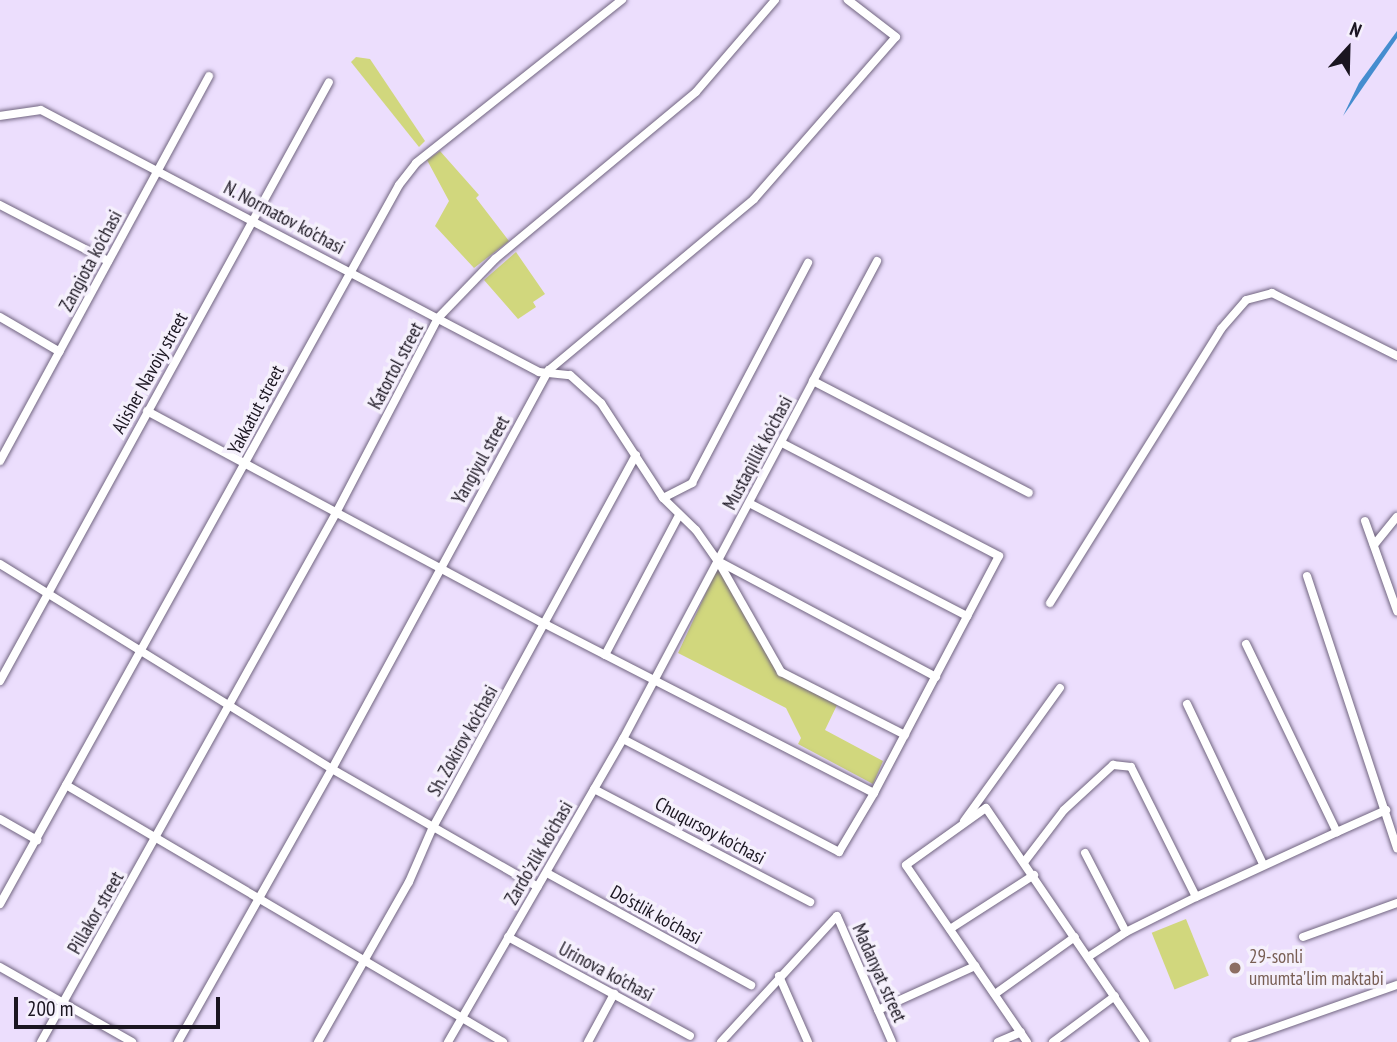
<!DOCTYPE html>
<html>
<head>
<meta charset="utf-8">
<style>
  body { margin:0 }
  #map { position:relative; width:1397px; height:1042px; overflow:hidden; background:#ecdefd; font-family:"PT Sans Narrow",sans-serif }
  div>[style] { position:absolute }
  .green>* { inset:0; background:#d1d77d; transform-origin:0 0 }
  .water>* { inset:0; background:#458dcf }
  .roads { filter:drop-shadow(0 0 2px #716580) drop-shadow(0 0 2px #716580) }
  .street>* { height:8px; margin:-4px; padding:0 4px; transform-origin:4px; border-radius:4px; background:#fff }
  .dots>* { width:19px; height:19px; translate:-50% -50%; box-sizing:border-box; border:4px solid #f5f0fc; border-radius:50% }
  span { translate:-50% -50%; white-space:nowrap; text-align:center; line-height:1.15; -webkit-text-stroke:7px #f5f0fc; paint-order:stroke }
  .street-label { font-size:19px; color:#1a1520 }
  .education-label { font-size:19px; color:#785e54 }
  .left { translate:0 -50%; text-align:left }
  .north { position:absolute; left:1313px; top:14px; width:70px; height:70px; -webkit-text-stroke:5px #f5f0fc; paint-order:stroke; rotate:22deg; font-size:19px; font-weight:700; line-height:28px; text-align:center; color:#1a1520 }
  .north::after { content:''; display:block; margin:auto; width:24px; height:32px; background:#1a1520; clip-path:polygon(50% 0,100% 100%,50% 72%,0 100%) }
  .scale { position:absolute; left:14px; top:997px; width:206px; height:32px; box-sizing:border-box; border:4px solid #1a1520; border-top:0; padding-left:9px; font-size:21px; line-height:24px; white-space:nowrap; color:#1a1520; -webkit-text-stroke:5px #f5f0fc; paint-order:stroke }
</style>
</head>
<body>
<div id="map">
  <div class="green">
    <i style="clip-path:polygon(356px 57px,370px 59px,425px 141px,419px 147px,351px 62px)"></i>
    <i style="clip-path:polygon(440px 151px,479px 195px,476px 198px,509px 241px,474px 268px,435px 226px,449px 201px,427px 160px)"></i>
    <i style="clip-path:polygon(516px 252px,545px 294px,533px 302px,536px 307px,518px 319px,484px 280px)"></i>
    <i style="clip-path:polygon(718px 567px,780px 675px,837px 705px,825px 730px,883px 761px,873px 784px,798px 744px,801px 738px,786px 708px,678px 653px)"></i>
    <i style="left:1186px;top:919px;width:61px;height:37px;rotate:68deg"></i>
  </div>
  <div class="water">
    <i style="clip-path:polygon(1397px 31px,1397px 38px,1343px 116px,1359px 83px)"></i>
  </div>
  <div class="roads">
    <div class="street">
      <i style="left:0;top:116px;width:41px;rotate:-8.3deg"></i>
      <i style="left:41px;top:110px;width:563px;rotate:27.75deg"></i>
      <i style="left:539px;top:372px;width:31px;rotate:6deg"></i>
      <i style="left:570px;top:375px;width:42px;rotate:42.1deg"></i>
      <i style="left:601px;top:403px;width:113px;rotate:56.9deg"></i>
      <i style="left:663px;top:498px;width:46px;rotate:44.1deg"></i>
      <i style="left:696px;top:530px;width:38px;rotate:55deg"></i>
      <i style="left:718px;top:561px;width:128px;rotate:60.4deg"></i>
      <i style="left:781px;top:672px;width:139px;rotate:26.9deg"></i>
      <i style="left:0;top:205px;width:122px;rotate:27.4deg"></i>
      <i style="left:0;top:317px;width:69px;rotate:30.3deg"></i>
      <i style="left:813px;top:381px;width:136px;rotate:-61.9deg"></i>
      <i style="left:147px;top:411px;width:451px;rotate:28.2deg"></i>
      <i style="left:545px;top:624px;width:370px;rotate:27.2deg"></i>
      <i style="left:0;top:461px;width:438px;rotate:-61.5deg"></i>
      <i style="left:663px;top:498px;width:33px;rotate:-27deg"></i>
      <i style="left:692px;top:483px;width:249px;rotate:-62.2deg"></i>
      <i style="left:749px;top:503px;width:246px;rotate:27.4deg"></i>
      <i style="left:1365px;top:521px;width:96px;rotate:70.4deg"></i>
      <i style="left:1374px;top:545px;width:36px;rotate:-51deg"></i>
      <i style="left:718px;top:561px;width:247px;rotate:28deg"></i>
      <i style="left:0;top:564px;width:390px;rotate:31.7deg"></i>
      <i style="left:332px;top:769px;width:237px;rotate:29.8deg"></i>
      <i style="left:1307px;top:576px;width:287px;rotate:71.7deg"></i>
      <i style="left:1050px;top:603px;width:323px;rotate:-58deg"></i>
      <i style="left:1221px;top:329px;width:38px;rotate:-49deg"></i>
      <i style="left:1246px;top:300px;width:27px;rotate:-15deg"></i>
      <i style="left:1272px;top:293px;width:140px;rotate:26.7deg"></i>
      <i style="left:1246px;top:644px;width:209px;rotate:64.2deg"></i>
      <i style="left:1337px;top:832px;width:54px;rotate:-24.2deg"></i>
      <i style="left:605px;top:655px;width:156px;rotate:-62.1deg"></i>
      <i style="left:0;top:681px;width:683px;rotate:-61.22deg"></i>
      <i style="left:1187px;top:704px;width:177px;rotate:64.6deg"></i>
      <i style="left:623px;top:739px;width:244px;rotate:27.6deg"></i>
      <i style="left:839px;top:852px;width:69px;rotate:-59.3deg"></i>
      <i style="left:874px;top:793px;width:268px;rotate:-62.2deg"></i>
      <i style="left:999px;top:556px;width:245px;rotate:-152.5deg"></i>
      <i style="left:66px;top:785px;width:507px;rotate:30.46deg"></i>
      <i style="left:594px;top:789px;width:244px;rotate:27.6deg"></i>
      <i style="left:0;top:819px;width:43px;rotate:29.6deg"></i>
      <i style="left:964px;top:821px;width:164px;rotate:-54.2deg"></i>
      <i style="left:1025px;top:861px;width:64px;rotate:-52.6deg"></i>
      <i style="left:1064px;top:810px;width:67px;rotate:-42.6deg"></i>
      <i style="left:1113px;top:765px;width:18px;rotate:6deg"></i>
      <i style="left:1131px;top:767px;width:145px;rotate:63.4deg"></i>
      <i style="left:1196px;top:897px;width:78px;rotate:153.4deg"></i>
      <i style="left:1126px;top:932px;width:89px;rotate:-117.4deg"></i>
      <i style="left:547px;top:873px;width:233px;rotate:28.8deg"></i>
      <i style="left:1196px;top:897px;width:155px;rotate:-24.7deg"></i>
      <i style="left:0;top:904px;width:822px;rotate:-60.97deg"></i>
      <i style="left:399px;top:185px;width:28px;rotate:-52deg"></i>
      <i style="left:416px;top:163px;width:263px;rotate:-38.4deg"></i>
      <i style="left:950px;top:929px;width:100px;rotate:-32.7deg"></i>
      <i style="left:508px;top:937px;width:207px;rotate:28.5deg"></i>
      <i style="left:1303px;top:937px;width:100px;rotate:-19.9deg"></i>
      <i style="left:1088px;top:957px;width:45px;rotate:-33.3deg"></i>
      <i style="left:0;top:967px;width:152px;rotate:29.6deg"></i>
      <i style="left:779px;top:976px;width:72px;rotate:66.3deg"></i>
      <i style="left:995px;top:994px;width:98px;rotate:-35.5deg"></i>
      <i style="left:878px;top:1010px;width:107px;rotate:-24.4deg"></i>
      <i style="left:41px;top:1042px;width:606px;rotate:-60.85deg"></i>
      <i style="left:336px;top:513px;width:220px;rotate:-62.4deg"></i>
      <i style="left:438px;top:318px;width:82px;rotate:-46deg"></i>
      <i style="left:495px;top:259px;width:261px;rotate:-39.7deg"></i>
      <i style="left:696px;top:92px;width:121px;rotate:-49.3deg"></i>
      <i style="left:178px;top:1042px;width:313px;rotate:-60.6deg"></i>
      <i style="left:332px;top:769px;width:454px;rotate:-61.5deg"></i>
      <i style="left:549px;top:370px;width:267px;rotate:-39.8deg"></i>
      <i style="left:754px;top:199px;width:215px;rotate:-48.8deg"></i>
      <i style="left:896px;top:37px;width:61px;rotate:-142.4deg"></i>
      <i style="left:318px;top:1042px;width:184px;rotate:-60.4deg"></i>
      <i style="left:409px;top:882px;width:58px;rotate:-66.5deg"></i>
      <i style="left:432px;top:829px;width:426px;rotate:-61.4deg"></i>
      <i style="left:448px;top:1042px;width:350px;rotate:-60deg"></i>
      <i style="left:623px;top:739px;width:405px;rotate:-62deg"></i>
      <i style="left:813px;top:381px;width:243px;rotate:27.4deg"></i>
      <i style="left:588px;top:1042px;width:55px;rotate:-61.6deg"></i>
      <i style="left:721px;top:1042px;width:171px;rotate:-47.4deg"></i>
      <i style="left:837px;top:916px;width:137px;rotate:66.4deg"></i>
      <i style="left:998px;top:1042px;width:25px;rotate:-23deg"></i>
      <i style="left:1027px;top:1042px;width:214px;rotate:-124.4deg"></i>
      <i style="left:906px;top:865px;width:98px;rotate:-35.5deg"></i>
      <i style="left:986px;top:808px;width:283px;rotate:55.8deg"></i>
      <i style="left:1053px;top:1042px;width:77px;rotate:-36.6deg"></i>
      <i style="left:1235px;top:1042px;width:172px;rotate:-19.4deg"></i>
    </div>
  </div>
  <div class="dots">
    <i style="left:1235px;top:968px;background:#8d6e63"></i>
  </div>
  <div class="street-label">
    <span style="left:284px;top:218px;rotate:28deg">N. Normatov ko'chasi</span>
    <span style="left:91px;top:261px;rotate:-62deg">Zangiota ko'chasi</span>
    <span style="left:396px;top:366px;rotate:-62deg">Katortol street</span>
    <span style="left:150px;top:373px;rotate:-61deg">Alisher Navoiy street</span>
    <span style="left:256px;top:410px;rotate:-62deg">Yakkatut street</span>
    <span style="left:758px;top:453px;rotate:-62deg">Mustaqillik ko'chasi</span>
    <span style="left:481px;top:460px;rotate:-61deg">Yangiyul street</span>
    <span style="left:463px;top:741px;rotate:-61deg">Sh. Zokirov ko'chasi</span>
    <span style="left:710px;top:831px;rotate:28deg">Chuqursoy ko'chasi</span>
    <span style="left:539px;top:853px;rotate:-60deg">Zardo'zlik ko'chasi</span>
    <span style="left:96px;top:913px;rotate:-60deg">Pillakor street</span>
    <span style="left:656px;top:915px;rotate:29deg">Do'stlik ko'chasi</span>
    <span style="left:606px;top:972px;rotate:28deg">Urinova ko'chasi</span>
    <span style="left:879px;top:973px;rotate:66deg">Madanyat street</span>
  </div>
  <div class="education-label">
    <span class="left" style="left:1249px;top:968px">29-sonli<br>umumta'lim maktabi</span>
  </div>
  <div class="north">N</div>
  <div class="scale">200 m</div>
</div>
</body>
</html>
